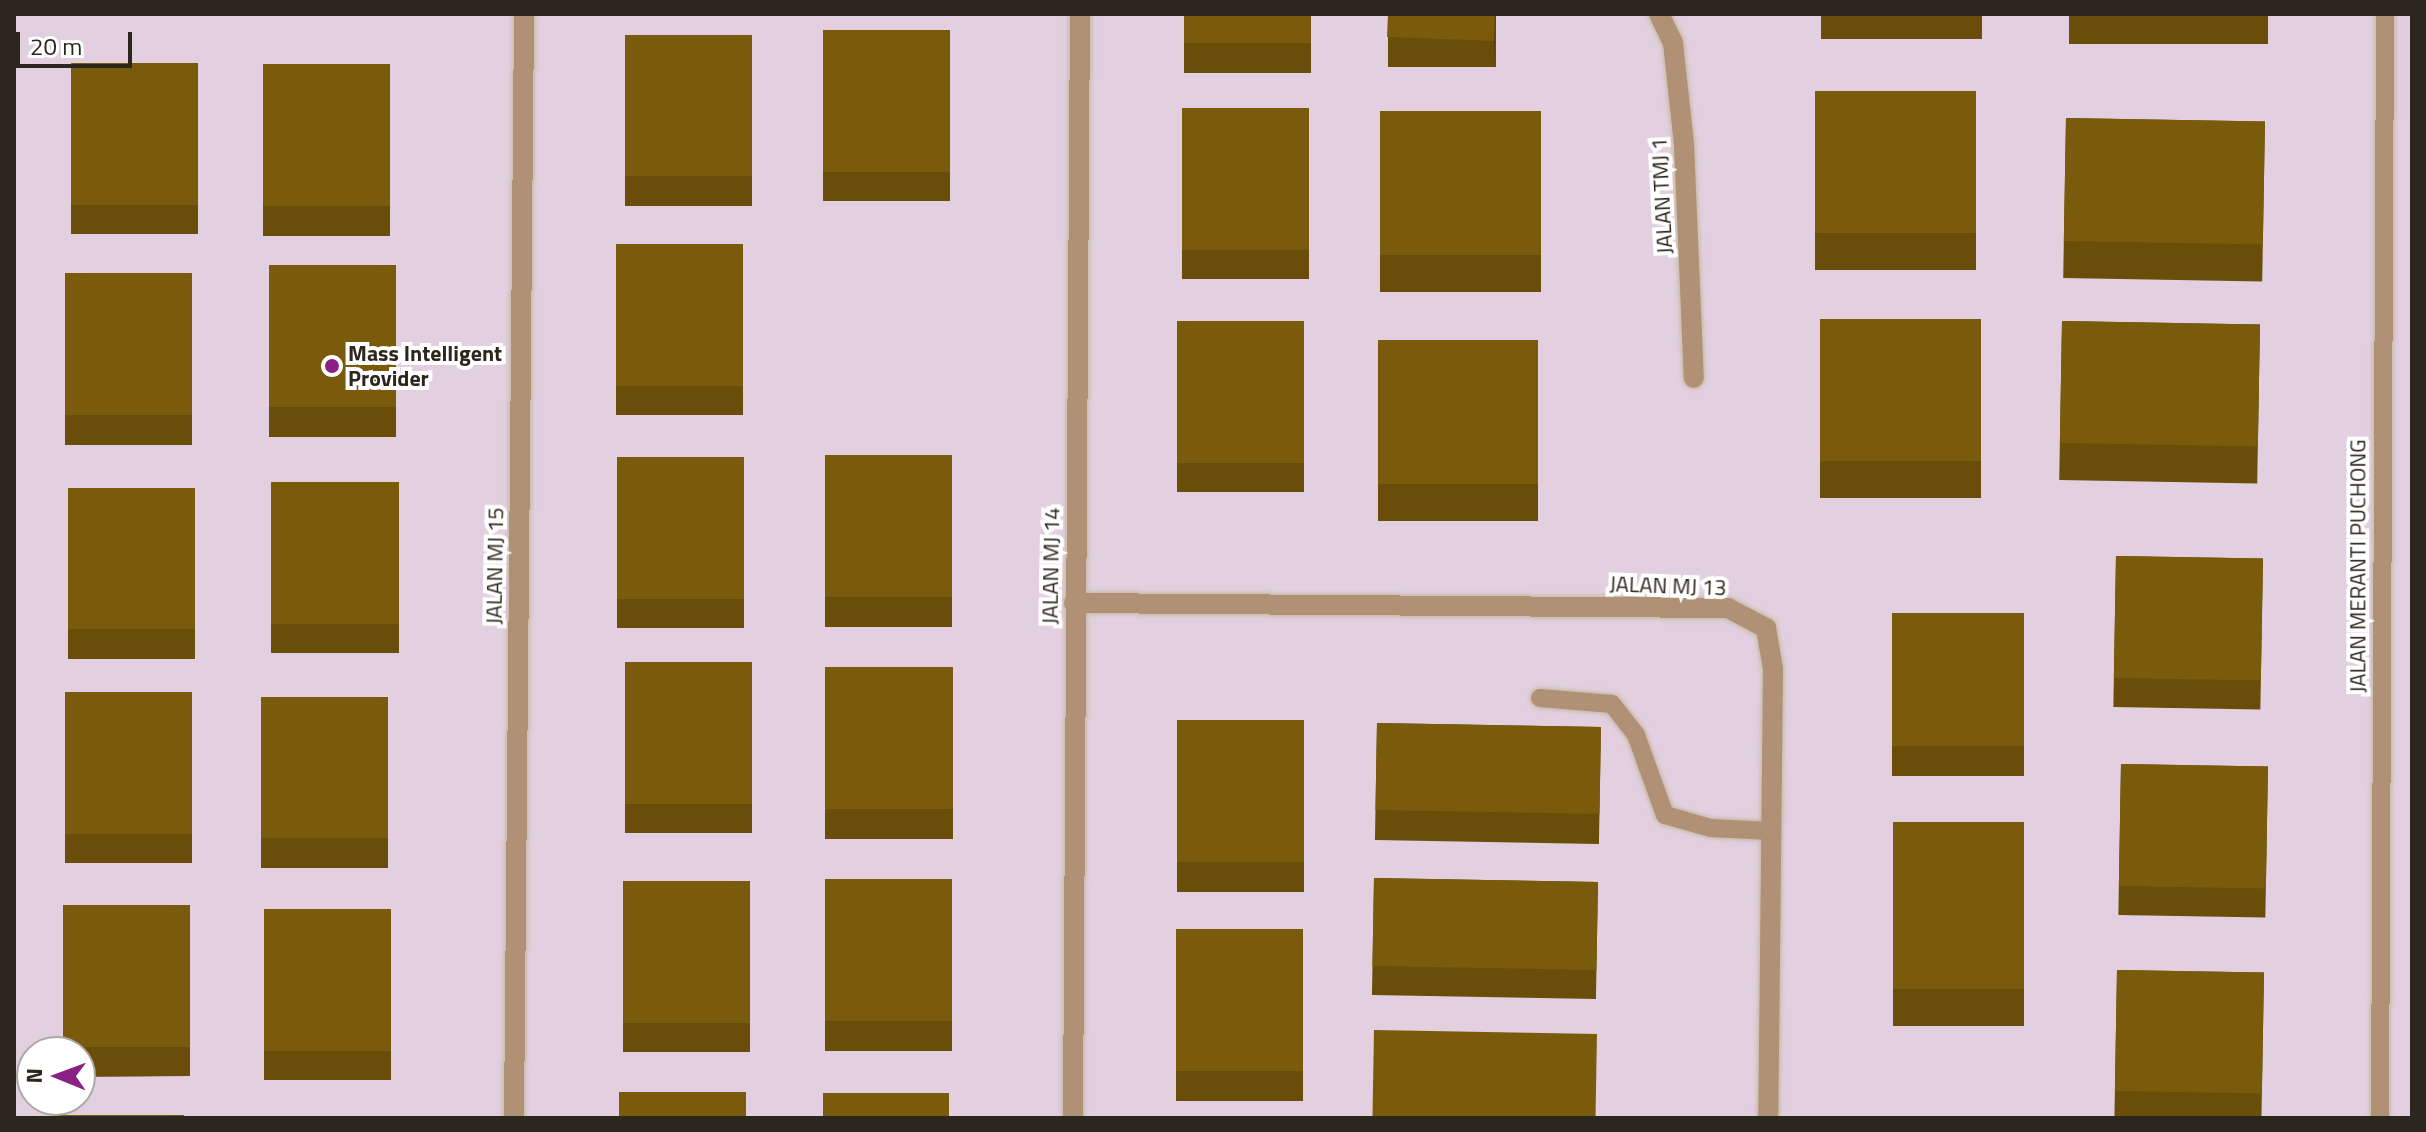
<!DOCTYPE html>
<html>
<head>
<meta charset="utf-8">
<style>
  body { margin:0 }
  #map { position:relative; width:2426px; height:1132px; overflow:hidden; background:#eddfc4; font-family:"Titillium Web",sans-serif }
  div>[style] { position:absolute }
  .commercial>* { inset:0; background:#e2d0e1 }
  .roads { filter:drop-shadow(0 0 2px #c6baa3) drop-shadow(0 0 2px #c6baa3) }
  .service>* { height:18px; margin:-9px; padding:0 9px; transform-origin:9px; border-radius:9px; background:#b09176 }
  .minor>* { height:20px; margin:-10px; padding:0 10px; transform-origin:10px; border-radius:10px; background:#b09176 }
  .wall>* { inset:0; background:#694d09; transform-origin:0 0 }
  .shaded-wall>* { inset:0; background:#553f08 }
  .building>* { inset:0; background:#7a5a0b; transform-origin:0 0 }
  .dots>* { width:22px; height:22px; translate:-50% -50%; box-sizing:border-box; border:4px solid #fff; border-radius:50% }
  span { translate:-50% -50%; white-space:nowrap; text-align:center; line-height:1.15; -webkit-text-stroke:8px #fff; paint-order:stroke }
  .street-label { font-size:22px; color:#2c271d }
  .poi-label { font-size:22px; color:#2c271d; font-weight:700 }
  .left { translate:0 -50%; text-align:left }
  .frame { position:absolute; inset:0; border:16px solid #2c271d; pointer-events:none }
  .north { position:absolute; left:16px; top:1036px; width:80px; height:80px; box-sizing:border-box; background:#fff; border:2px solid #aba9a5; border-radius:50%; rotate:271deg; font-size:22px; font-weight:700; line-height:32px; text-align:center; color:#2c271d }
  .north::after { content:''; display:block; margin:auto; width:28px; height:36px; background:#8b2085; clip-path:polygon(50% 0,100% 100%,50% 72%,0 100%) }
  .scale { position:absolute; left:16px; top:32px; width:116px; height:36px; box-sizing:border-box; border:4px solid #2c271d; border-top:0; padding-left:10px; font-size:24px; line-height:28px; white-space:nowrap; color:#2c271d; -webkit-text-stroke:6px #fff; paint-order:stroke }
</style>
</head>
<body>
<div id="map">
  <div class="commercial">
    <i style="clip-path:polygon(evenodd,14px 14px,2412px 14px,2412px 1118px,14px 1118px,14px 14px,32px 1052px,80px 1052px,80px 1100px,32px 1100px,32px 1052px)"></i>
  </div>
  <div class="roads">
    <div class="service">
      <i style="left:1540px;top:698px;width:72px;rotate:4.8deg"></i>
      <i style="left:1612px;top:704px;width:39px;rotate:52deg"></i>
      <i style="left:1636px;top:735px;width:85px;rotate:70.1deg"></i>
      <i style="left:1665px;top:815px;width:48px;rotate:15.8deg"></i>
      <i style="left:1711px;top:828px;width:60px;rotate:2.9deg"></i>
      <i style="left:2380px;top:1118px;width:1104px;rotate:-89.74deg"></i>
    </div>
    <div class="minor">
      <i style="left:1659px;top:14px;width:32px;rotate:64deg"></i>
      <i style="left:1673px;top:43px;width:102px;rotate:83.8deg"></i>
      <i style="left:1684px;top:144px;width:234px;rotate:87.6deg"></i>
      <i style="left:1074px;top:603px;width:654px;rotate:0.44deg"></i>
      <i style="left:1728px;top:608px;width:43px;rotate:27.8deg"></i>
      <i style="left:1766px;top:628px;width:42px;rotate:80.3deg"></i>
      <i style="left:1773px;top:669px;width:449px;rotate:90.6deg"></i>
      <i style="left:514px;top:1118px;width:1104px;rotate:-89.48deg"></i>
      <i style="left:1073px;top:1118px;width:1104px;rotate:-89.64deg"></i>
    </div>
  </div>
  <div class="wall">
    <i style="left:1184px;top:14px;width:127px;height:59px"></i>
    <i style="left:1388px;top:14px;width:108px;height:53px"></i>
    <i style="left:1821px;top:14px;width:161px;height:25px"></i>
    <i style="left:2069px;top:14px;width:199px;height:30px"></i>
    <i style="left:823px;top:30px;width:127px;height:171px"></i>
    <i style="left:625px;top:35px;width:127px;height:171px"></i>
    <i style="left:198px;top:63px;width:171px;height:127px;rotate:90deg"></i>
    <i style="left:263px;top:64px;width:127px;height:172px"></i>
    <i style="left:1815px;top:91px;width:161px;height:179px"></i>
    <i style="left:1182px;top:108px;width:127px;height:171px"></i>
    <i style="left:1541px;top:111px;width:181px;height:161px;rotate:90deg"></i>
    <i style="left:2066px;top:118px;width:199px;height:160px;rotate:1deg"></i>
    <i style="left:616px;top:244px;width:127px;height:171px"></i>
    <i style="left:396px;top:265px;width:172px;height:127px;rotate:90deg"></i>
    <i style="left:192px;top:273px;width:172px;height:127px;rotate:90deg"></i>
    <i style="left:1820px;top:319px;width:161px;height:179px"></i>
    <i style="left:1177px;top:321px;width:127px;height:171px"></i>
    <i style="left:2062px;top:321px;width:198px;height:159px;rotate:1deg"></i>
    <i style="left:1538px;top:340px;width:181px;height:160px;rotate:90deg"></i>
    <i style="left:952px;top:455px;width:172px;height:127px;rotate:90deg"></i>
    <i style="left:617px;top:457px;width:127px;height:171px"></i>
    <i style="left:271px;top:482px;width:128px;height:171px"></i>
    <i style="left:68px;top:488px;width:127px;height:171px"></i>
    <i style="left:2116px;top:556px;width:147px;height:151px;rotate:1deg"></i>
    <i style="left:1892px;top:613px;width:132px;height:163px"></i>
    <i style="left:752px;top:662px;width:171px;height:127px;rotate:90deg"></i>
    <i style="left:825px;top:667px;width:128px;height:172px"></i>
    <i style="left:192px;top:692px;width:171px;height:127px;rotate:90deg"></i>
    <i style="left:261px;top:697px;width:127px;height:171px"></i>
    <i style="left:1177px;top:720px;width:127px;height:172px"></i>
    <i style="left:1377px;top:723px;width:224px;height:117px;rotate:1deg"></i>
    <i style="left:2121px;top:764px;width:147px;height:151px;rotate:1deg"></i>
    <i style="left:1893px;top:822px;width:131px;height:204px"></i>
    <i style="left:1374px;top:878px;width:224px;height:117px;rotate:1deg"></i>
    <i style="left:952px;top:879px;width:172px;height:127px;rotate:90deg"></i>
    <i style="left:623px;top:881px;width:127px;height:171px"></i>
    <i style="clip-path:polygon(190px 905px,190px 1076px,80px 1077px,80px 1052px,63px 1052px,63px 906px)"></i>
    <i style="left:264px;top:909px;width:127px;height:171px"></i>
    <i style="left:1176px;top:929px;width:127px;height:172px"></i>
    <i style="left:2117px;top:970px;width:147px;height:148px;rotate:1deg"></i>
  </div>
  <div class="shaded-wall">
    <i style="clip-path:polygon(1495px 14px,1496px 14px,1494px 70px,1494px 41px)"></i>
  </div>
  <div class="building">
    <i style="left:1184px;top:14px;width:127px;height:29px"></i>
    <i style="clip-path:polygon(1388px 14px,1495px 14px,1494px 41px,1387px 37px)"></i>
    <i style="left:823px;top:30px;width:127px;height:142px"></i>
    <i style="left:625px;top:35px;width:127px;height:141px"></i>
    <i style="left:198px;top:63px;width:142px;height:127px;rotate:90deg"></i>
    <i style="left:263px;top:64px;width:127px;height:142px"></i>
    <i style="left:1815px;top:91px;width:161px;height:142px"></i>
    <i style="left:1182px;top:108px;width:127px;height:142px"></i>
    <i style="left:1541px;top:111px;width:144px;height:161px;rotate:90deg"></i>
    <i style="left:2066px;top:118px;width:199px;height:123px;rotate:1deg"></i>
    <i style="left:616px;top:244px;width:127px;height:142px"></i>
    <i style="left:396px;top:265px;width:142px;height:127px;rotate:90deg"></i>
    <i style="left:192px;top:273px;width:142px;height:127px;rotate:90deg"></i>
    <i style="left:1820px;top:319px;width:161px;height:142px"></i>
    <i style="left:1177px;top:321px;width:127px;height:142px"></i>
    <i style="left:2062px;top:321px;width:198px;height:122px;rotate:1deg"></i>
    <i style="left:1538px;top:340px;width:144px;height:160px;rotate:90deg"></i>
    <i style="left:952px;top:455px;width:142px;height:127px;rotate:90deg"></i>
    <i style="left:617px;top:457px;width:127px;height:142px"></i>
    <i style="left:271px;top:482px;width:128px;height:142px"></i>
    <i style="left:68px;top:488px;width:127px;height:141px"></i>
    <i style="left:2116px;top:556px;width:147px;height:122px;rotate:1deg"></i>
    <i style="left:1892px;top:613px;width:132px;height:133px"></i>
    <i style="left:752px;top:662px;width:142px;height:127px;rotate:90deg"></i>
    <i style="left:825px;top:667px;width:128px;height:142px"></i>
    <i style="left:192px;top:692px;width:142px;height:127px;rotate:90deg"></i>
    <i style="left:261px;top:697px;width:127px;height:141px"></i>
    <i style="left:1177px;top:720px;width:127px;height:142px"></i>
    <i style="left:1377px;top:723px;width:224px;height:87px;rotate:1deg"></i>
    <i style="left:2121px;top:764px;width:147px;height:122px;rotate:1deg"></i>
    <i style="left:1893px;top:822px;width:131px;height:167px"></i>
    <i style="left:1374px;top:878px;width:224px;height:88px;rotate:1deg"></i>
    <i style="left:952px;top:879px;width:142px;height:127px;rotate:90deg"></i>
    <i style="left:623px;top:881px;width:127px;height:142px"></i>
    <i style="left:190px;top:905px;width:142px;height:127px;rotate:90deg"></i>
    <i style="left:264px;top:909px;width:127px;height:142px"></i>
    <i style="left:1176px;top:929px;width:127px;height:142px"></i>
    <i style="left:2117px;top:970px;width:147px;height:121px;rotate:1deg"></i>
    <i style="left:1374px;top:1030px;width:223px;height:88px;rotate:1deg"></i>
    <i style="left:619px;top:1092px;width:127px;height:26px"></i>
    <i style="left:823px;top:1093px;width:126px;height:25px"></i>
    <i style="left:57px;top:1115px;width:127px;height:3px"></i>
    <i style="clip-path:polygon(2018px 1117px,2018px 1118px,1886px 1118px)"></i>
  </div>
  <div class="dots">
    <i style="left:332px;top:366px;background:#8b2085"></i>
  </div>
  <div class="street-label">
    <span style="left:1662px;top:196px;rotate:-93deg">JALAN TMJ 1</span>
    <span style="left:495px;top:566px;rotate:-89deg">JALAN MJ 15</span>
    <span style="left:1051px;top:566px;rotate:-89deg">JALAN MJ 14</span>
    <span style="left:2358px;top:566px;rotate:-90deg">JALAN MERANTI PUCHONG</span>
    <span style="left:1668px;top:586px;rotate:2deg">JALAN MJ 13</span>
  </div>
  <div class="poi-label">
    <span class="left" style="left:348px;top:366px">Mass Intelligent<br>Provider</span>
  </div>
  <div class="frame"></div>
  <div class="north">N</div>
  <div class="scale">20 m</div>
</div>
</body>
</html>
